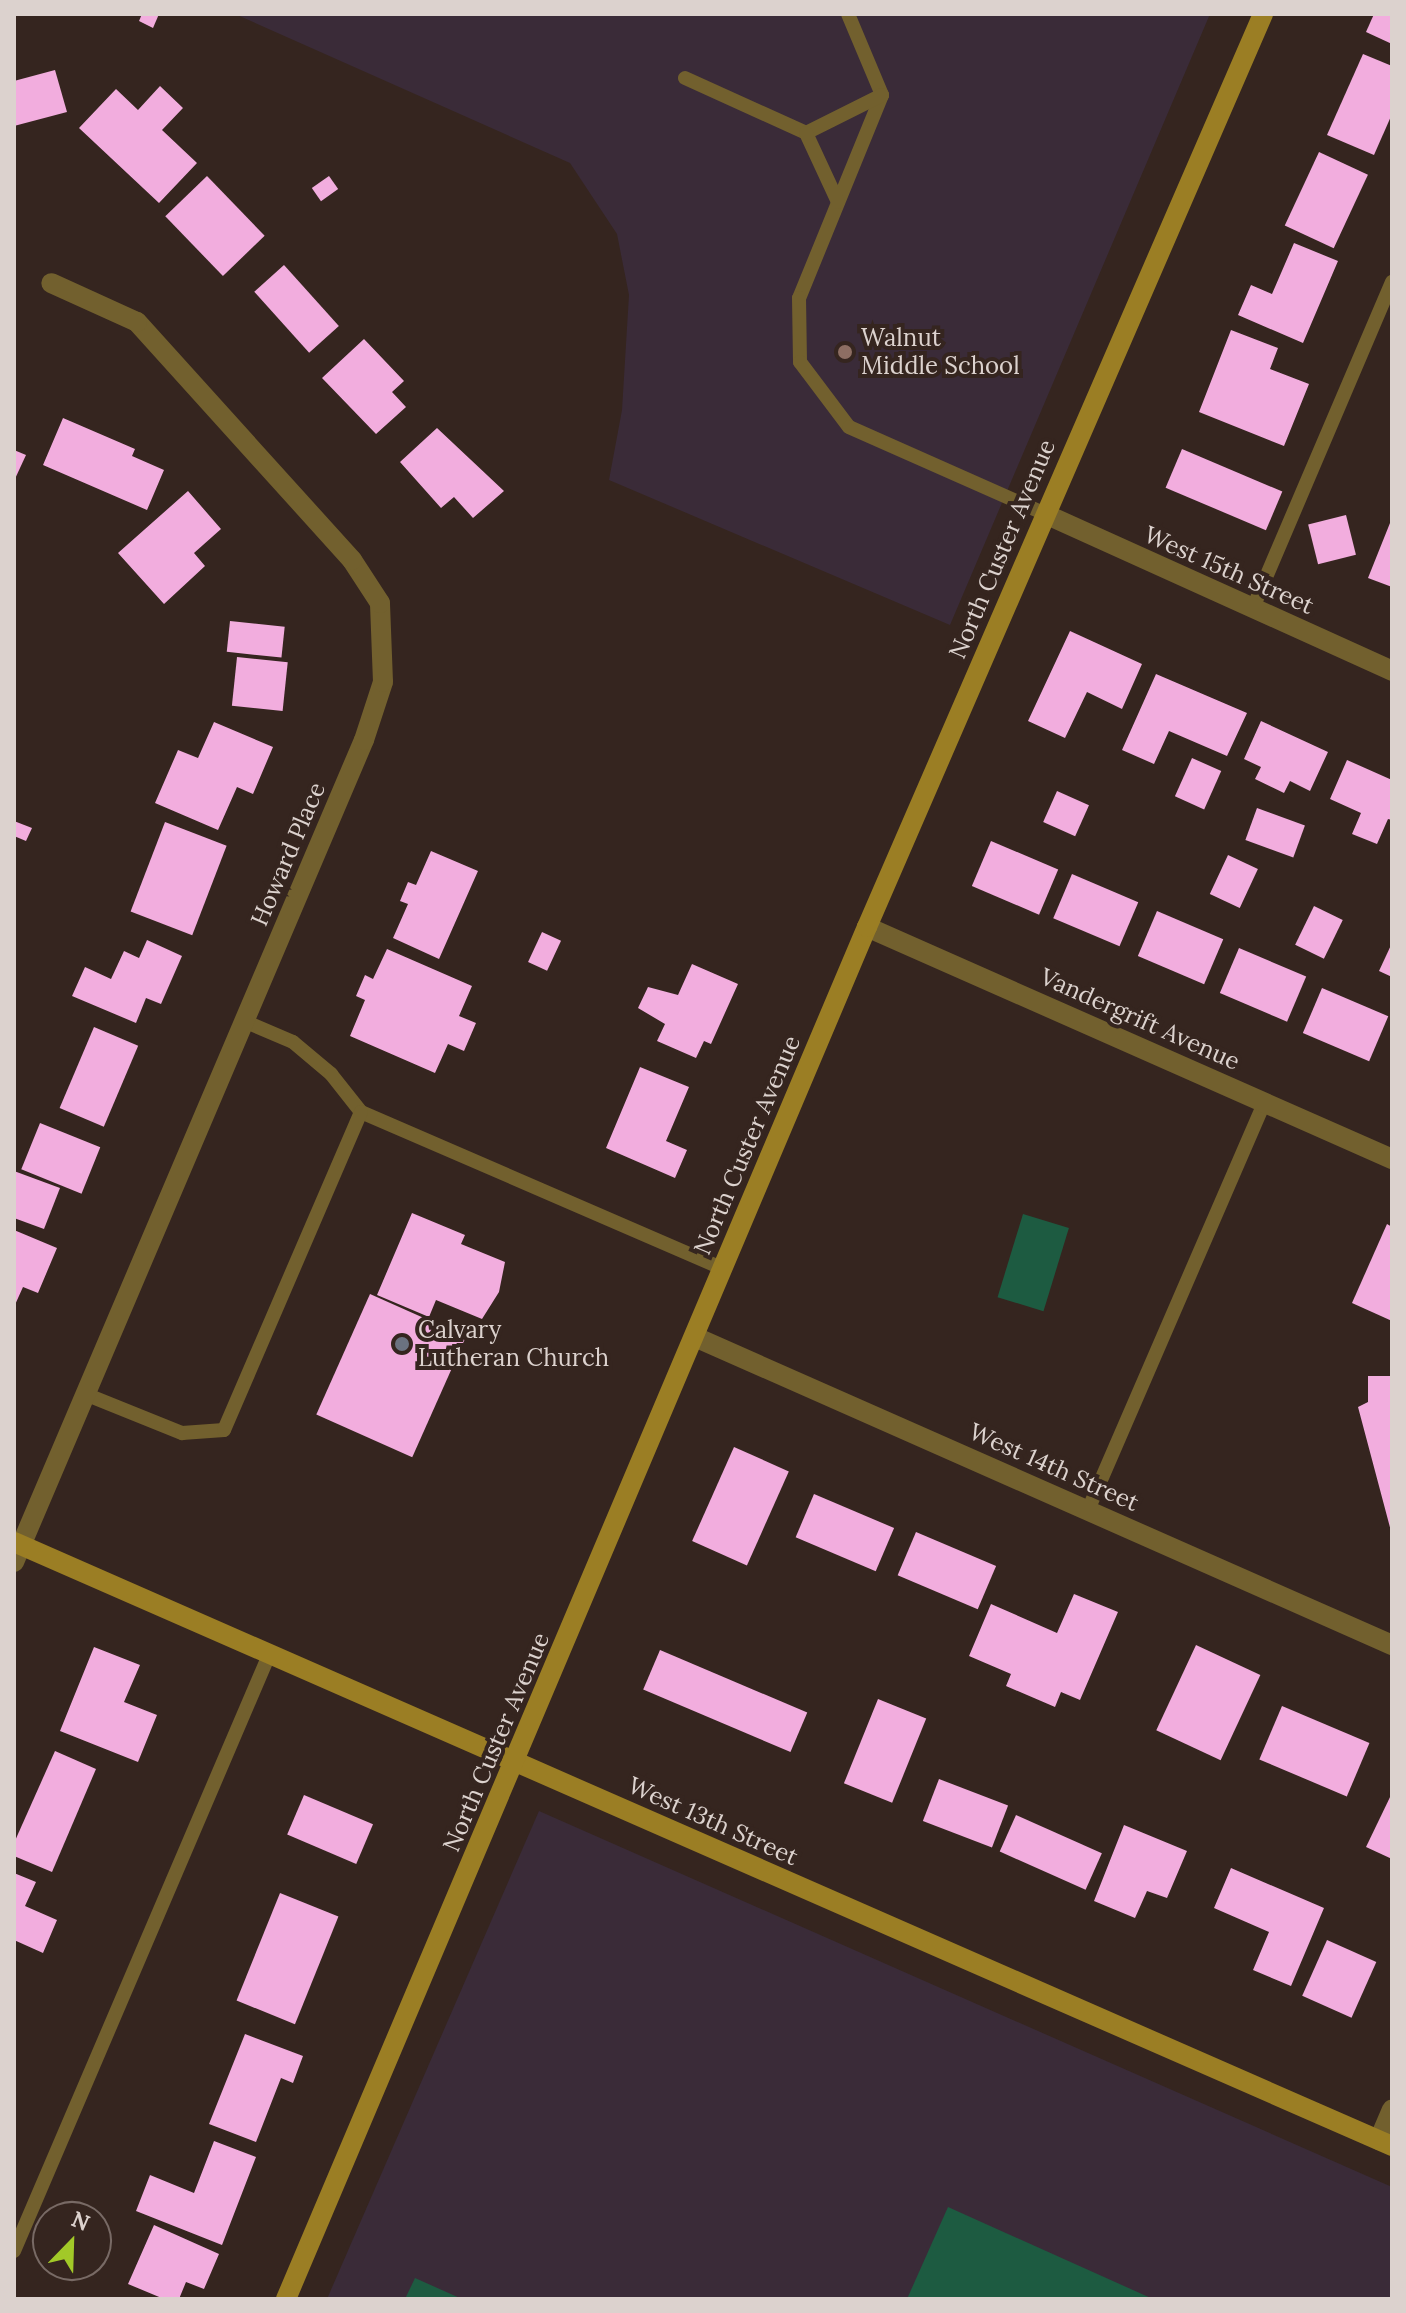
<!DOCTYPE html>
<html>
<head>
<meta charset="utf-8">
<style>
  body { margin:0 }
  #map { position:relative; width:1406px; height:2313px; overflow:hidden; background:#35251f; font-family:Lora,serif }
  div>[style] { position:absolute }
  .education>* { inset:0; background:#3a2b38 }
  .green>* { inset:0; background:#1d5b41; transform-origin:0 0 }
  .building>* { inset:0; background:#f2adde; transform-origin:0 0 }
  .lane>* { height:14px; margin:-7px; padding:0 7px; transform-origin:7px; border-radius:7px; background:#72602e }
  .street>* { height:20px; margin:-10px; padding:0 10px; transform-origin:10px; border-radius:10px; background:#72602e }
  .secondary>* { height:20px; margin:-10px; padding:0 10px; transform-origin:10px; border-radius:10px; background:#9b7e24 }
  .dots>* { width:22px; height:22px; translate:-50% -50%; box-sizing:border-box; border:4px solid #35251f; border-radius:50% }
  span { translate:-50% -50%; white-space:nowrap; text-align:center; line-height:1.15; -webkit-text-stroke:8px #35251f; paint-order:stroke }
  .poi-label { font-size:24px; color:#dcd2ce }
  .left { translate:0 -50%; text-align:left }
  .street-label { font-size:24px; color:#dcd2ce }
  .frame { position:absolute; inset:0; border:16px solid #dcd2ce; pointer-events:none }
  .north { position:absolute; left:32px; top:2201px; width:80px; height:80px; box-sizing:border-box; background:#35251f; border:2px solid #786a65; border-radius:50%; rotate:23deg; font-size:22px; font-weight:700; line-height:32px; text-align:center; color:#dcd2ce }
  .north::after { content:''; display:block; margin:auto; width:28px; height:36px; background:#a2c928; clip-path:polygon(50% 0,100% 100%,50% 72%,0 100%) }
</style>
</head>
<body>
<div id="map">
  <div class="education">
    <i style="clip-path:polygon(235px 14px,1210px 14px,950px 625px,609px 480px,622px 410px,629px 295px,617px 234px,570px 163px)"></i>
    <i style="clip-path:polygon(539px 1811px,1392px 2187px,1392px 2299px,327px 2299px)"></i>
  </div>
  <div class="green">
    <i style="left:1023px;top:1214px;width:48px;height:87px;rotate:17deg"></i>
    <i style="clip-path:polygon(948px 2207px,1153px 2299px,907px 2299px)"></i>
    <i style="clip-path:polygon(415px 2278px,462px 2299px,405px 2299px)"></i>
  </div>
  <div class="building">
    <i style="clip-path:polygon(142px 14px,159px 14px,153px 28px,139px 21px)"></i>
    <i style="clip-path:polygon(1374px 14px,1392px 14px,1392px 44px,1366px 32px)"></i>
    <i style="clip-path:polygon(1363px 54px,1392px 66px,1392px 114px,1374px 155px,1327px 135px)"></i>
    <i style="clip-path:polygon(55px 70px,67px 112px,14px 126px,14px 81px)"></i>
    <i style="clip-path:polygon(160px 86px,183px 108px,162px 130px,197px 163px,159px 203px,79px 128px,116px 89px,138px 110px)"></i>
    <i style="left:1319px;top:152px;width:54px;height:81px;rotate:25deg"></i>
    <i style="left:207px;top:176px;width:83px;height:58px;rotate:46deg"></i>
    <i style="left:329px;top:176px;width:16px;height:21px;rotate:55deg"></i>
    <i style="clip-path:polygon(1294px 243px,1338px 261px,1303px 343px,1238px 315px,1251px 285px,1272px 294px)"></i>
    <i style="left:284px;top:265px;width:82px;height:40px;rotate:48deg"></i>
    <i style="clip-path:polygon(1231px 330px,1278px 348px,1270px 369px,1309px 384px,1284px 446px,1199px 412px)"></i>
    <i style="clip-path:polygon(364px 339px,404px 381px,392px 392px,406px 407px,376px 434px,322px 378px)"></i>
    <i style="clip-path:polygon(63px 418px,135px 449px,132px 456px,164px 470px,147px 510px,43px 465px)"></i>
    <i style="clip-path:polygon(437px 428px,504px 491px,473px 518px,454px 497px,441px 508px,400px 462px)"></i>
    <i style="left:1182px;top:449px;width:109px;height:42px;rotate:23deg"></i>
    <i style="clip-path:polygon(14px 450px,26px 455px,14px 481px)"></i>
    <i style="clip-path:polygon(188px 491px,221px 529px,194px 553px,205px 566px,164px 604px,118px 553px)"></i>
    <i style="left:1346px;top:515px;width:41px;height:39px;rotate:76deg"></i>
    <i style="clip-path:polygon(1392px 518px,1392px 587px,1368px 578px)"></i>
    <i style="left:230px;top:621px;width:55px;height:31px;rotate:6deg"></i>
    <i style="clip-path:polygon(1070px 631px,1142px 664px,1122px 709px,1087px 692px,1065px 738px,1028px 721px)"></i>
    <i style="left:237px;top:657px;width:51px;height:49px;rotate:6deg"></i>
    <i style="clip-path:polygon(1156px 674px,1247px 713px,1227px 756px,1169px 731px,1154px 764px,1122px 750px)"></i>
    <i style="clip-path:polygon(1261px 721px,1328px 752px,1310px 791px,1290px 781px,1284px 793px,1255px 779px,1261px 767px,1244px 759px)"></i>
    <i style="clip-path:polygon(214px 722px,273px 747px,253px 794px,237px 787px,218px 830px,155px 803px,178px 750px,198px 758px)"></i>
    <i style="left:1192px;top:758px;width:32px;height:42px;rotate:24deg"></i>
    <i style="clip-path:polygon(1347px 760px,1392px 780px,1392px 820px,1388px 819px,1377px 844px,1352px 834px,1361px 813px,1330px 799px)"></i>
    <i style="left:1057px;top:791px;width:35px;height:34px;rotate:24deg"></i>
    <i style="left:1257px;top:808px;width:51px;height:34px;rotate:20deg"></i>
    <i style="clip-path:polygon(14px 821px,32px 828px,26px 841px,14px 836px)"></i>
    <i style="left:165px;top:822px;width:66px;height:96px;rotate:21deg"></i>
    <i style="left:991px;top:841px;width:73px;height:49px;rotate:23deg"></i>
    <i style="clip-path:polygon(431px 851px,478px 871px,439px 959px,393px 938px,408px 904px,400px 901px,408px 882px,416px 885px)"></i>
    <i style="left:1228px;top:855px;width:33px;height:43px;rotate:25deg"></i>
    <i style="left:1072px;top:874px;width:72px;height:48px;rotate:23deg"></i>
    <i style="left:1314px;top:906px;width:32px;height:43px;rotate:26deg"></i>
    <i style="left:1157px;top:911px;width:72px;height:49px;rotate:23deg"></i>
    <i style="left:542px;top:932px;width:21px;height:33px;rotate:25deg"></i>
    <i style="clip-path:polygon(147px 940px,182px 956px,161px 1004px,146px 998px,136px 1023px,72px 996px,85px 967px,111px 979px,124px 951px,139px 958px)"></i>
    <i style="clip-path:polygon(1392px 943px,1392px 977px,1379px 971px)"></i>
    <i style="left:1239px;top:948px;width:73px;height:49px;rotate:23deg"></i>
    <i style="clip-path:polygon(387px 949px,472px 986px,459px 1016px,476px 1023px,464px 1051px,448px 1044px,435px 1073px,350px 1036px,365px 1000px,356px 996px,365px 975px,373px 979px)"></i>
    <i style="clip-path:polygon(692px 964px,738px 984px,711px 1044px,704px 1041px,696px 1058px,657px 1041px,665px 1024px,638px 1008px,648px 987px,678px 995px)"></i>
    <i style="left:1322px;top:988px;width:72px;height:49px;rotate:23deg"></i>
    <i style="left:94px;top:1027px;width:48px;height:88px;rotate:23deg"></i>
    <i style="clip-path:polygon(640px 1067px,689px 1087px,666px 1141px,687px 1150px,675px 1178px,606px 1148px)"></i>
    <i style="left:40px;top:1123px;width:65px;height:50px;rotate:22deg"></i>
    <i style="clip-path:polygon(14px 1171px,60px 1188px,44px 1229px,14px 1218px)"></i>
    <i style="clip-path:polygon(412px 1213px,465px 1235px,461px 1244px,505px 1262px,499px 1292px,482px 1319px,436px 1300px,429px 1317px,377px 1295px)"></i>
    <i style="clip-path:polygon(1387px 1224px,1392px 1227px,1392px 1321px,1352px 1303px)"></i>
    <i style="clip-path:polygon(14px 1230px,57px 1248px,38px 1293px,23px 1287px,14px 1307px)"></i>
    <i style="left:370px;top:1294px;width:105px;height:132px;rotate:24deg"></i>
    <i style="clip-path:polygon(1368px 1376px,1392px 1376px,1392px 1535px,1358px 1407px,1368px 1402px)"></i>
    <i style="left:734px;top:1447px;width:60px;height:103px;rotate:24deg"></i>
    <i style="left:814px;top:1494px;width:87px;height:47px;rotate:23deg"></i>
    <i style="left:916px;top:1532px;width:87px;height:47px;rotate:23deg"></i>
    <i style="clip-path:polygon(1074px 1594px,1118px 1612px,1080px 1700px,1061px 1692px,1055px 1707px,1006px 1686px,1011px 1674px,969px 1656px,991px 1604px,1057px 1633px)"></i>
    <i style="left:1196px;top:1645px;width:71px;height:94px;rotate:25deg"></i>
    <i style="clip-path:polygon(94px 1647px,140px 1665px,124px 1702px,157px 1715px,138px 1762px,60px 1731px)"></i>
    <i style="left:660px;top:1650px;width:160px;height:43px;rotate:23deg"></i>
    <i style="left:878px;top:1699px;width:52px;height:91px;rotate:22deg"></i>
    <i style="left:1282px;top:1706px;width:95px;height:58px;rotate:23deg"></i>
    <i style="clip-path:polygon(55px 1751px,96px 1769px,52px 1872px,14px 1856px,14px 1843px)"></i>
    <i style="left:939px;top:1779px;width:74px;height:45px;rotate:21deg"></i>
    <i style="clip-path:polygon(1392px 1793px,1392px 1859px,1366px 1847px)"></i>
    <i style="left:304px;top:1795px;width:75px;height:43px;rotate:23deg"></i>
    <i style="left:1016px;top:1815px;width:94px;height:40px;rotate:24deg"></i>
    <i style="clip-path:polygon(1124px 1825px,1187px 1851px,1167px 1898px,1147px 1891px,1135px 1918px,1094px 1901px)"></i>
    <i style="clip-path:polygon(1231px 1868px,1324px 1908px,1291px 1986px,1253px 1970px,1269px 1932px,1214px 1908px)"></i>
    <i style="clip-path:polygon(14px 1873px,36px 1882px,25px 1906px,57px 1920px,43px 1953px,14px 1940px)"></i>
    <i style="left:280px;top:1893px;width:63px;height:116px;rotate:22deg"></i>
    <i style="left:1327px;top:1940px;width:54px;height:61px;rotate:24deg"></i>
    <i style="clip-path:polygon(245px 2034px,303px 2056px,293px 2083px,281px 2078px,256px 2142px,209px 2124px)"></i>
    <i style="clip-path:polygon(214px 2141px,256px 2157px,222px 2245px,136px 2211px,150px 2175px,194px 2193px)"></i>
    <i style="clip-path:polygon(154px 2225px,219px 2254px,204px 2289px,186px 2282px,179px 2299px,164px 2299px,128px 2284px)"></i>
  </div>
  <div class="lane">
    <i style="left:848px;top:14px;width:88px;rotate:67.2deg"></i>
    <i style="left:882px;top:95px;width:219px;rotate:112.2deg"></i>
    <i style="left:799px;top:298px;width:64px;rotate:89.1deg"></i>
    <i style="left:800px;top:362px;width:81px;rotate:53deg"></i>
    <i style="left:849px;top:427px;width:214px;rotate:23.9deg"></i>
    <i style="left:685px;top:78px;width:133px;rotate:24.4deg"></i>
    <i style="left:806px;top:133px;width:85px;rotate:-26.6deg"></i>
    <i style="left:806px;top:133px;width:76px;rotate:65.1deg"></i>
    <i style="left:1252px;top:610px;width:357px;rotate:-66.9deg"></i>
    <i style="left:244px;top:1021px;width:53px;rotate:23.2deg"></i>
    <i style="left:293px;top:1042px;width:50px;rotate:40.1deg"></i>
    <i style="left:331px;top:1074px;width:48px;rotate:51.7deg"></i>
    <i style="left:361px;top:1112px;width:395px;rotate:23.4deg"></i>
    <i style="left:85px;top:1394px;width:105px;rotate:21.9deg"></i>
    <i style="left:182px;top:1433px;width:42px;rotate:-4.1deg"></i>
    <i style="left:224px;top:1430px;width:346px;rotate:-66.7deg"></i>
    <i style="left:1088px;top:1510px;width:443px;rotate:-66.6deg"></i>
    <i style="left:14px;top:2251px;width:648px;rotate:-66.84deg"></i>
  </div>
  <div class="street">
    <i style="left:1045px;top:514px;width:381px;rotate:24.3deg"></i>
    <i style="left:867px;top:927px;width:574px;rotate:23.84deg"></i>
    <i style="left:695px;top:1337px;width:762px;rotate:23.84deg"></i>
    <i style="left:14px;top:1562px;width:893px;rotate:-66.94deg"></i>
    <i style="left:364px;top:740px;width:61px;rotate:-71.9deg"></i>
    <i style="left:383px;top:682px;width:79px;rotate:-92.2deg"></i>
    <i style="left:380px;top:603px;width:51px;rotate:-123.1deg"></i>
    <i style="left:352px;top:560px;width:321px;rotate:-132.1deg"></i>
    <i style="left:137px;top:322px;width:94px;rotate:-155.6deg"></i>
    <i style="left:1379px;top:2140px;width:33px;rotate:-67deg"></i>
  </div>
  <div class="secondary">
    <i style="left:14px;top:1542px;width:1505px;rotate:23.67deg"></i>
    <i style="left:286px;top:2299px;width:1490px;rotate:-67.05deg"></i>
    <i style="left:867px;top:927px;width:995px;rotate:-66.55deg"></i>
  </div>
  <div class="dots">
    <i style="left:845px;top:352px;background:#8d6e63"></i>
    <i style="left:402px;top:1344px;background:#6b7280"></i>
  </div>
  <div class="poi-label">
    <span class="left" style="left:861px;top:352px">Walnut<br>Middle School</span>
    <span class="left" style="left:418px;top:1344px">Calvary<br>Lutheran Church</span>
  </div>
  <div class="street-label">
    <span style="left:1002px;top:549px;rotate:-67deg">North Custer Avenue</span>
    <span style="left:1229px;top:570px;rotate:24deg">West 15th Street</span>
    <span style="left:288px;top:854px;rotate:-67deg">Howard Place</span>
    <span style="left:1140px;top:1019px;rotate:24deg">Vandergrift Avenue</span>
    <span style="left:747px;top:1145px;rotate:-67deg">North Custer Avenue</span>
    <span style="left:1054px;top:1467px;rotate:24deg">West 14th Street</span>
    <span style="left:496px;top:1742px;rotate:-67deg">North Custer Avenue</span>
    <span style="left:713px;top:1821px;rotate:24deg">West 13th Street</span>
  </div>
  <div class="frame"></div>
  <div class="north">N</div>
</div>
</body>
</html>
